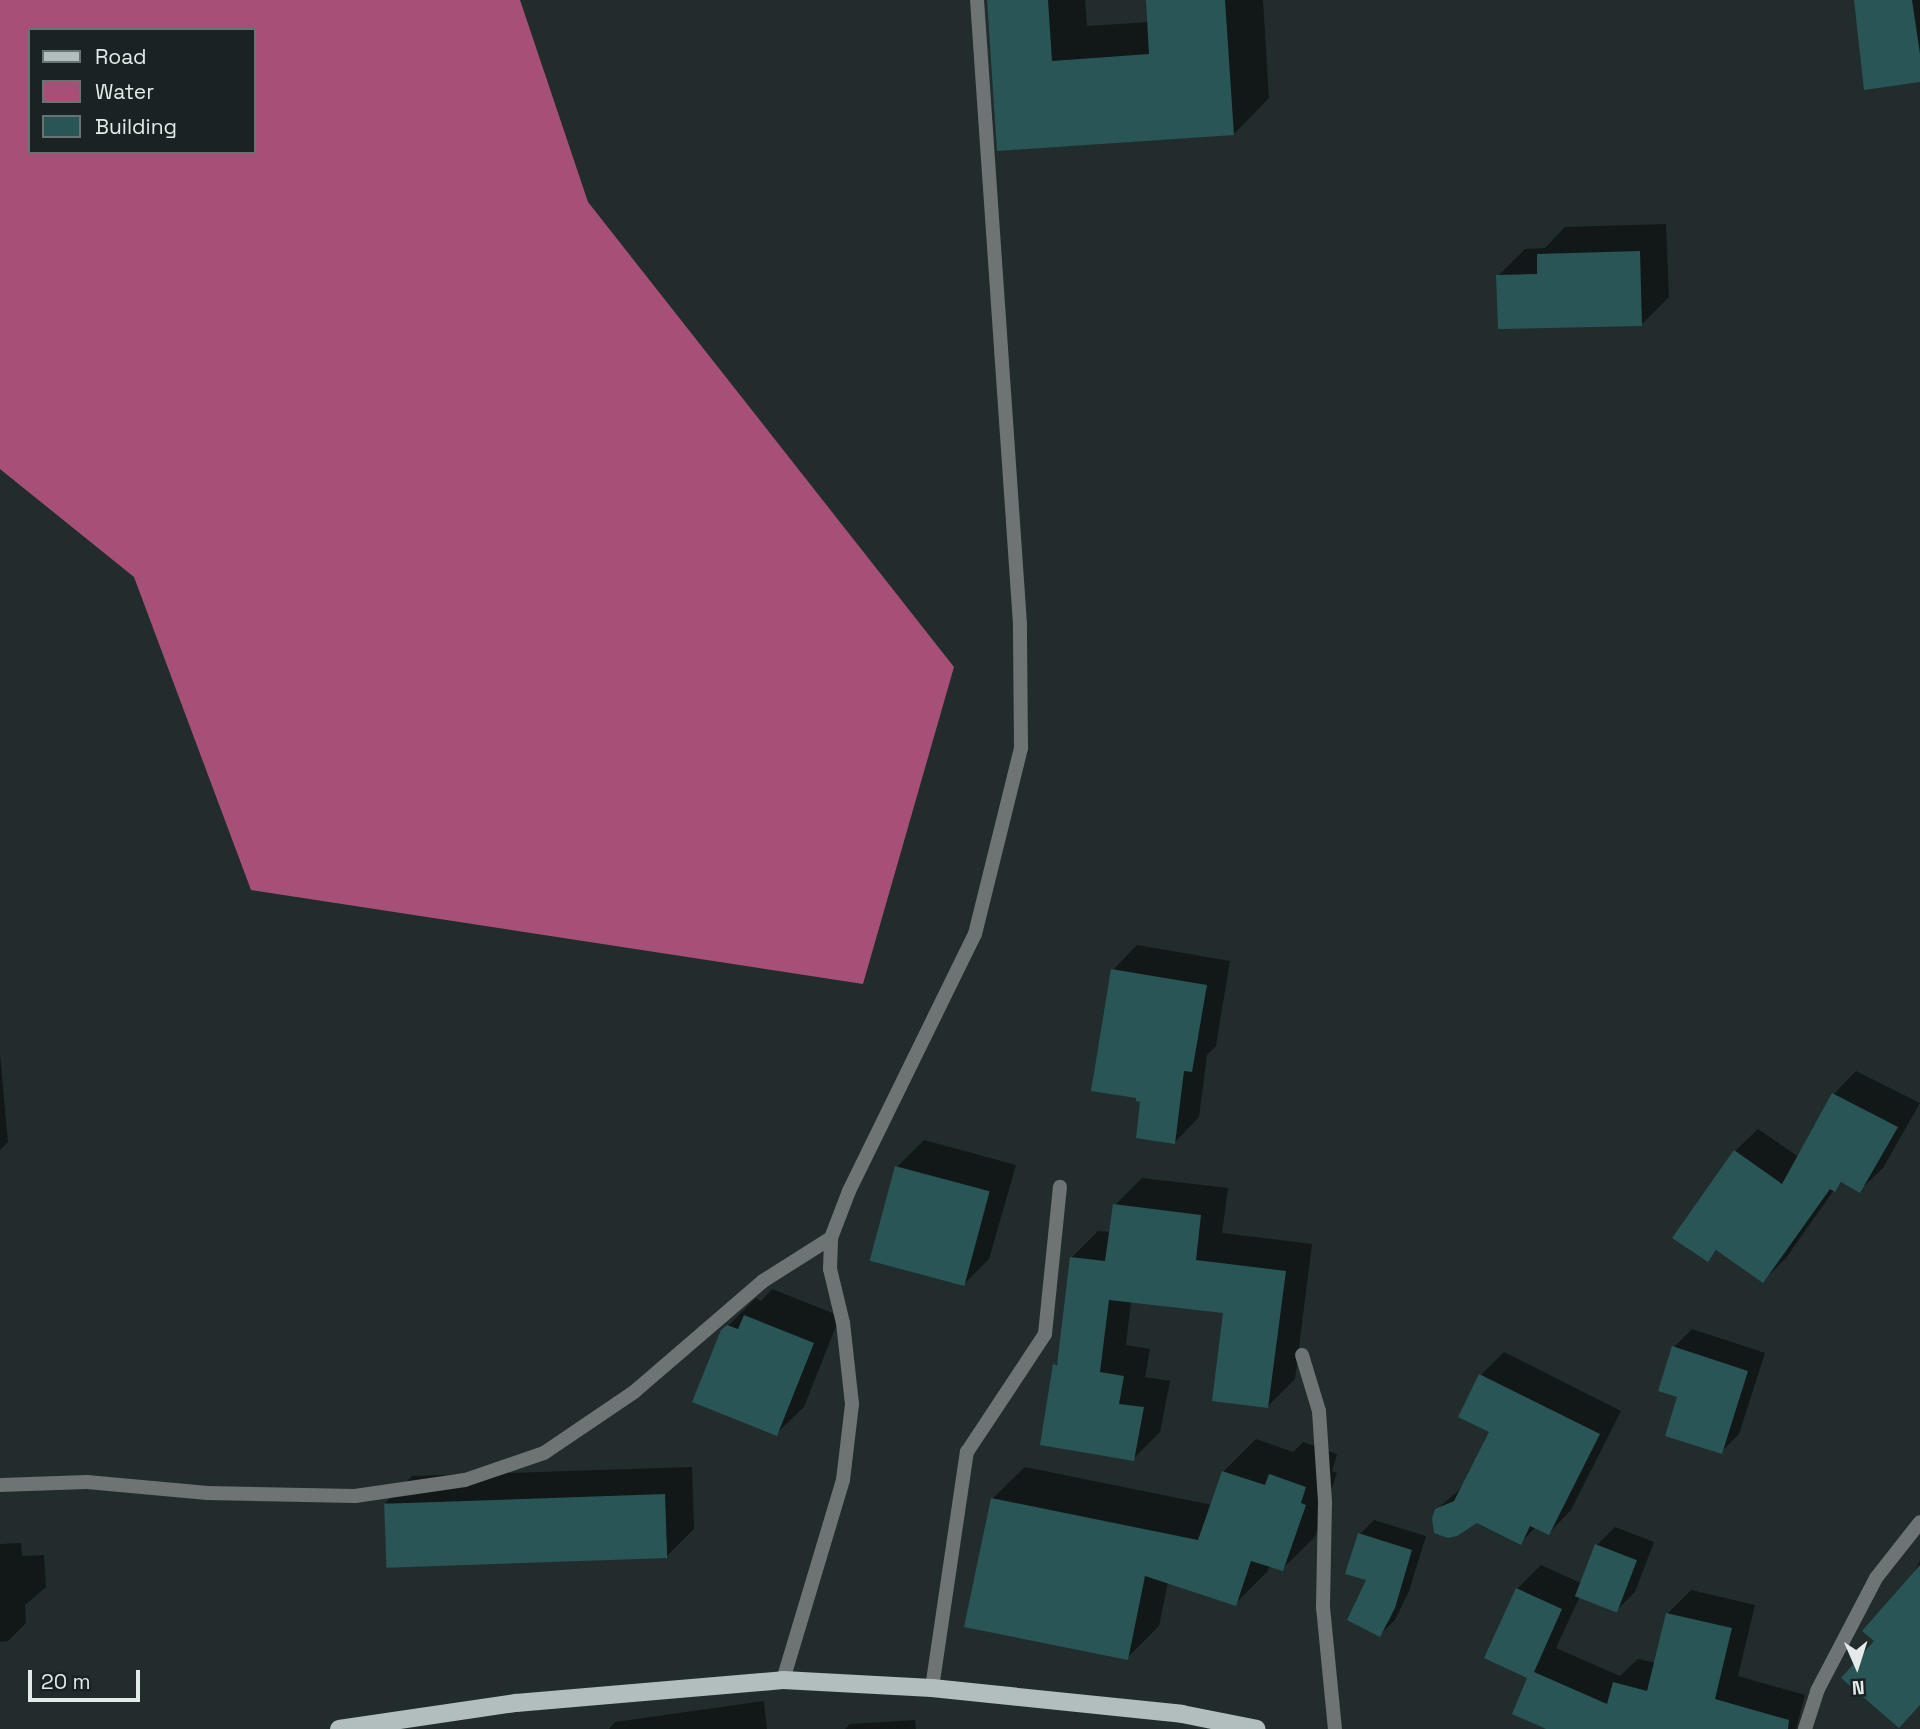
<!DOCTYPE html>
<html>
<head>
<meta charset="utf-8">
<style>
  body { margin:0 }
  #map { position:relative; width:1920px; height:1729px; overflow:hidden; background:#222c2d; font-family:"Space Grotesk",sans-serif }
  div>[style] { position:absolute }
  .water>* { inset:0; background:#a65078 }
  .shadow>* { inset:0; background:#0007 }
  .building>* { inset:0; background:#295556; transform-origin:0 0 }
  .minor>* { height:14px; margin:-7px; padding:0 7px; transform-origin:7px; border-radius:7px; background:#6e7373 }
  .primary>* { height:18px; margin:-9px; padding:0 9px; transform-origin:9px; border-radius:9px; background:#b2bdbd }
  span { translate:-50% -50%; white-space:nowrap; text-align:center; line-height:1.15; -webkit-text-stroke:6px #192323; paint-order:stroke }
  .legend { position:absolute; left:28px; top:28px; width:228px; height:126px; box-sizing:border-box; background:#192323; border:2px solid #6a7373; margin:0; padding:9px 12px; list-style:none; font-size:21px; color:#e4eaea }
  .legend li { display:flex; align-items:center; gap:14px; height:35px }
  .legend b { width:35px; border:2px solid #6a7373 }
  .north { position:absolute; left:1822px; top:1631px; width:70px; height:70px; -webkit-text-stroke:5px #192323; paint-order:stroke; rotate:177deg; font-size:19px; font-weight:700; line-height:28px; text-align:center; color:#e4eaea }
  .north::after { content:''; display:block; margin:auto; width:24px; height:32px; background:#e4eaea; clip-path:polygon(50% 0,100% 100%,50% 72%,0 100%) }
  .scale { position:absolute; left:28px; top:1670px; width:112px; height:32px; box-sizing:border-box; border:4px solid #e4eaea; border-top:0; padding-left:9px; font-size:21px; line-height:24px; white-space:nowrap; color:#e4eaea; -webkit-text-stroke:5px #192323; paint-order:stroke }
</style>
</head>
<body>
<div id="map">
  <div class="water">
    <i style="clip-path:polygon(evenodd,0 0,520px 0,588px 202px,954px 667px,863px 984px,251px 890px,134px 577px,0 469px,0 0,30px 30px,254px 30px,254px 152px,30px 152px,30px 30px)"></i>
  </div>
  <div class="shadow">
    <i style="clip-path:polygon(987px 0,1085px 0,1087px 26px,1149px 22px,1147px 0,1263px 0,1269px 98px,1234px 134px,999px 149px)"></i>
    <i style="clip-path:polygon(1854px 0,1920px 0,1920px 80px,1865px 88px)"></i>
    <i style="clip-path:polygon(1666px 224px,1669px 297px,1642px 324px,1498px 276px,1525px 249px,1545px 248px,1565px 227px)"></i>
    <i style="clip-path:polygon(1137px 945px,1230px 961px,1216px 1046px,1207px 1055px,1199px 1117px,1175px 1142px,1142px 1101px,1113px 970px)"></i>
    <i style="clip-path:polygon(0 1054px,8px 1142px,0 1150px)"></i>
    <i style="clip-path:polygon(1856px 1071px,1920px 1103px,1883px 1168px,1860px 1190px,1843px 1181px,1834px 1190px,1786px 1258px,1763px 1281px,1718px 1249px,1708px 1260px,1735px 1151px,1758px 1129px,1799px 1157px,1834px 1094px)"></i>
    <i style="clip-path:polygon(924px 1140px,1016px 1165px,989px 1259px,962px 1286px,897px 1167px)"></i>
    <i style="clip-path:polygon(1142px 1178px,1228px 1188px,1222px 1233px,1312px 1244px,1295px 1379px,1268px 1406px,1225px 1312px,1131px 1301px,1126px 1345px,1150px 1349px,1145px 1377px,1170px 1381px,1160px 1432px,1133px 1459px,1055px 1365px,1059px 1361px,1071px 1258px,1098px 1231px,1111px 1232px,1115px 1205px)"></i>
    <i style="clip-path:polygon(772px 1289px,840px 1316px,804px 1407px,776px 1434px,723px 1331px,756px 1298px,761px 1301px)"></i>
    <i style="clip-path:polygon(1692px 1329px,1765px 1353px,1739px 1434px,1721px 1452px,1679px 1396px,1674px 1347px)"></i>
    <i style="clip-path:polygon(1504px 1352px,1621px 1411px,1571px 1510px,1549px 1533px,1536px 1527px,1520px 1543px,1476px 1521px,1436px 1510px,1465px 1485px,1492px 1431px,1481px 1375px)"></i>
    <i style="clip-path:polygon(1256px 1439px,1293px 1452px,1303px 1442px,1337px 1454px,1332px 1471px,1337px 1473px,1315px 1537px,1282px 1569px,1270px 1565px,1267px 1572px,1235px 1604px,1168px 1582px,1159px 1626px,1127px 1658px,992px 1499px,1025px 1467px,1212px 1505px,1224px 1471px)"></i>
    <i style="clip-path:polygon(692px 1467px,694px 1529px,667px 1556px,385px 1503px,412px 1476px)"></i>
    <i style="clip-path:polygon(1374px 1520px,1426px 1536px,1409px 1591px,1395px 1620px,1380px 1635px,1360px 1534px)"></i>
    <i style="clip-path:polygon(1615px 1527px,1654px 1542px,1635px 1592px,1617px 1610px,1580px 1596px,1556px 1648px,1620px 1676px,1638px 1659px,1656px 1663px,1667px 1614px,1691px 1590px,1755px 1605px,1738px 1676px,1805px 1695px,1796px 1729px,1550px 1729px,1530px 1677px,1517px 1589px,1541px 1565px,1583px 1584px,1597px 1545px)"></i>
    <i style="clip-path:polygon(21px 1543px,22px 1556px,44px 1555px,46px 1587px,25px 1605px,26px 1623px,8px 1641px,0 1642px,0 1544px)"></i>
    <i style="clip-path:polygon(1920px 1561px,1920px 1705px,1899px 1726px,1877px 1641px)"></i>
    <i style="clip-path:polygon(764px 1701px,767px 1729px,609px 1729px,615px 1722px)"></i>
    <i style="clip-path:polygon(915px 1720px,916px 1729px,845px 1729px,850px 1724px)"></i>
  </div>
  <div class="building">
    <i style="clip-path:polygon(987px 0,1048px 0,1052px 61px,1149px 54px,1146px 0,1225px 0,1234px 135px,997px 151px)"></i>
    <i style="clip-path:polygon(1854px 0,1912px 0,1920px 54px,1920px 82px,1864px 90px)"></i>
    <i style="clip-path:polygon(1640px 251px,1642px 326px,1498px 329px,1496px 275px,1537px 274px,1537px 254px)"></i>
    <i style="clip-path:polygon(1111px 969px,1207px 985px,1192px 1072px,1184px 1071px,1175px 1144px,1136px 1138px,1140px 1102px,1136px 1101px,1136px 1098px,1091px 1091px)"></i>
    <i style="clip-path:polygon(1832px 1093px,1898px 1127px,1860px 1193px,1841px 1182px,1835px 1192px,1830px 1189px,1763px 1283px,1716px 1250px,1708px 1262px,1672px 1238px,1734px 1150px,1782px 1184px)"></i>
    <i style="left:895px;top:1166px;width:98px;height:98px;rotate:15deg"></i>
    <i style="clip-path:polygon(1113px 1204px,1201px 1215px,1196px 1260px,1286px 1271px,1268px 1408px,1212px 1401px,1223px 1313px,1109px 1300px,1100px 1372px,1124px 1376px,1119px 1404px,1144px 1407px,1134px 1461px,1040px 1445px,1053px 1364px,1057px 1365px,1070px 1257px,1105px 1261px)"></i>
    <i style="clip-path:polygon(744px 1315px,814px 1343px,777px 1436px,692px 1402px,721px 1330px,727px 1325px,738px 1329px)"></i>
    <i style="clip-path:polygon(1672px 1346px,1748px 1371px,1722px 1454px,1665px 1436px,1677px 1397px,1658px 1391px)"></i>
    <i style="clip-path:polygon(1479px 1374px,1600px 1434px,1549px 1535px,1530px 1526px,1521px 1545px,1477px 1523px,1457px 1536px,1448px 1538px,1434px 1533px,1432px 1518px,1435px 1509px,1454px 1501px,1489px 1432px,1458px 1417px)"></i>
    <i style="clip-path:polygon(1222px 1471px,1265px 1485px,1269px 1474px,1306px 1487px,1301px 1503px,1306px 1505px,1283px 1571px,1251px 1561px,1236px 1606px,1145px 1576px,1128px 1660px,964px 1627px,991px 1498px,1198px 1540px)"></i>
    <i style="left:665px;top:1494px;width:64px;height:281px;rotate:88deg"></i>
    <i style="clip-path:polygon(1358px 1533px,1412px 1550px,1395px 1608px,1380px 1637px,1347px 1620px,1366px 1580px,1345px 1574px)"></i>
    <i style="left:1595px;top:1544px;width:45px;height:56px;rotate:21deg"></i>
    <i style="clip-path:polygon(1920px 1565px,1920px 1705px,1899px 1728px,1841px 1678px,1874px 1641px,1862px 1631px)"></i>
    <i style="clip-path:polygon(1516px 1588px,1562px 1609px,1534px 1672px,1607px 1704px,1613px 1682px,1647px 1691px,1666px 1613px,1732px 1628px,1715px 1699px,1789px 1720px,1788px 1729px,1546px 1729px,1512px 1714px,1527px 1678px,1484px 1658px)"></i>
  </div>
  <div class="minor">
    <i style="left:1302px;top:1355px;width:59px;rotate:73.1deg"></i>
    <i style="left:1319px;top:1411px;width:91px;rotate:86.2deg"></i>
    <i style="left:1325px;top:1502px;width:105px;rotate:91.1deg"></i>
    <i style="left:1323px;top:1607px;width:123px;rotate:84.4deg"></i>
    <i style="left:0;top:1485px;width:87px;rotate:-2deg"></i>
    <i style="left:87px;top:1482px;width:121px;rotate:5.2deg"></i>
    <i style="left:207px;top:1493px;width:148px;rotate:1.2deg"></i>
    <i style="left:355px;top:1496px;width:111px;rotate:-8.3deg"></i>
    <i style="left:465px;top:1480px;width:83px;rotate:-18.9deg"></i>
    <i style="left:544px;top:1453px;width:109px;rotate:-34.1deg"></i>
    <i style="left:634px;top:1392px;width:170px;rotate:-40.7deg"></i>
    <i style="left:763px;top:1281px;width:80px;rotate:-32.3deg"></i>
    <i style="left:783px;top:1680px;width:209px;rotate:-73.3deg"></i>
    <i style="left:843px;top:1480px;width:77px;rotate:-83.2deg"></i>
    <i style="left:852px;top:1404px;width:81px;rotate:-96.3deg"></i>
    <i style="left:843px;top:1323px;width:56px;rotate:-103.5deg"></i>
    <i style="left:830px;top:1269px;width:31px;rotate:-88deg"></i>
    <i style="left:831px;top:1238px;width:50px;rotate:-69deg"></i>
    <i style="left:849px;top:1191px;width:286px;rotate:-63.9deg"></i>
    <i style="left:975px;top:934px;width:192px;rotate:-76.1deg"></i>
    <i style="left:1021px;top:748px;width:124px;rotate:-90.5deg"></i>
    <i style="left:1020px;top:624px;width:625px;rotate:-93.94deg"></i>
    <i style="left:932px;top:1688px;width:239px;rotate:-81.6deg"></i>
    <i style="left:967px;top:1452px;width:141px;rotate:-56.5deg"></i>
    <i style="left:1045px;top:1334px;width:148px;rotate:-84.2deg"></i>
    <i style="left:1805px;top:1729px;width:40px;rotate:-72deg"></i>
    <i style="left:1817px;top:1691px;width:127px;rotate:-62.4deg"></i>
    <i style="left:1876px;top:1578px;width:71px;rotate:-51.8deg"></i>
  </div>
  <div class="primary">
    <i style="left:339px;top:1729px;width:179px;rotate:-8.4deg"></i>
    <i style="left:516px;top:1703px;width:268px;rotate:-4.9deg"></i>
    <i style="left:783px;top:1680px;width:149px;rotate:3.1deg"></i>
    <i style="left:932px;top:1688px;width:251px;rotate:5.9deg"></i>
    <i style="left:1182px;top:1714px;width:76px;rotate:11.3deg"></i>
  </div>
  <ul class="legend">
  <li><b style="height:9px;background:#b2bdbd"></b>Road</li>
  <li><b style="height:19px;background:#a65078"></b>Water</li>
  <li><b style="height:19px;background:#295556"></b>Building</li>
  </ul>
  <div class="north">N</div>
  <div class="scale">20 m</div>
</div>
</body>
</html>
